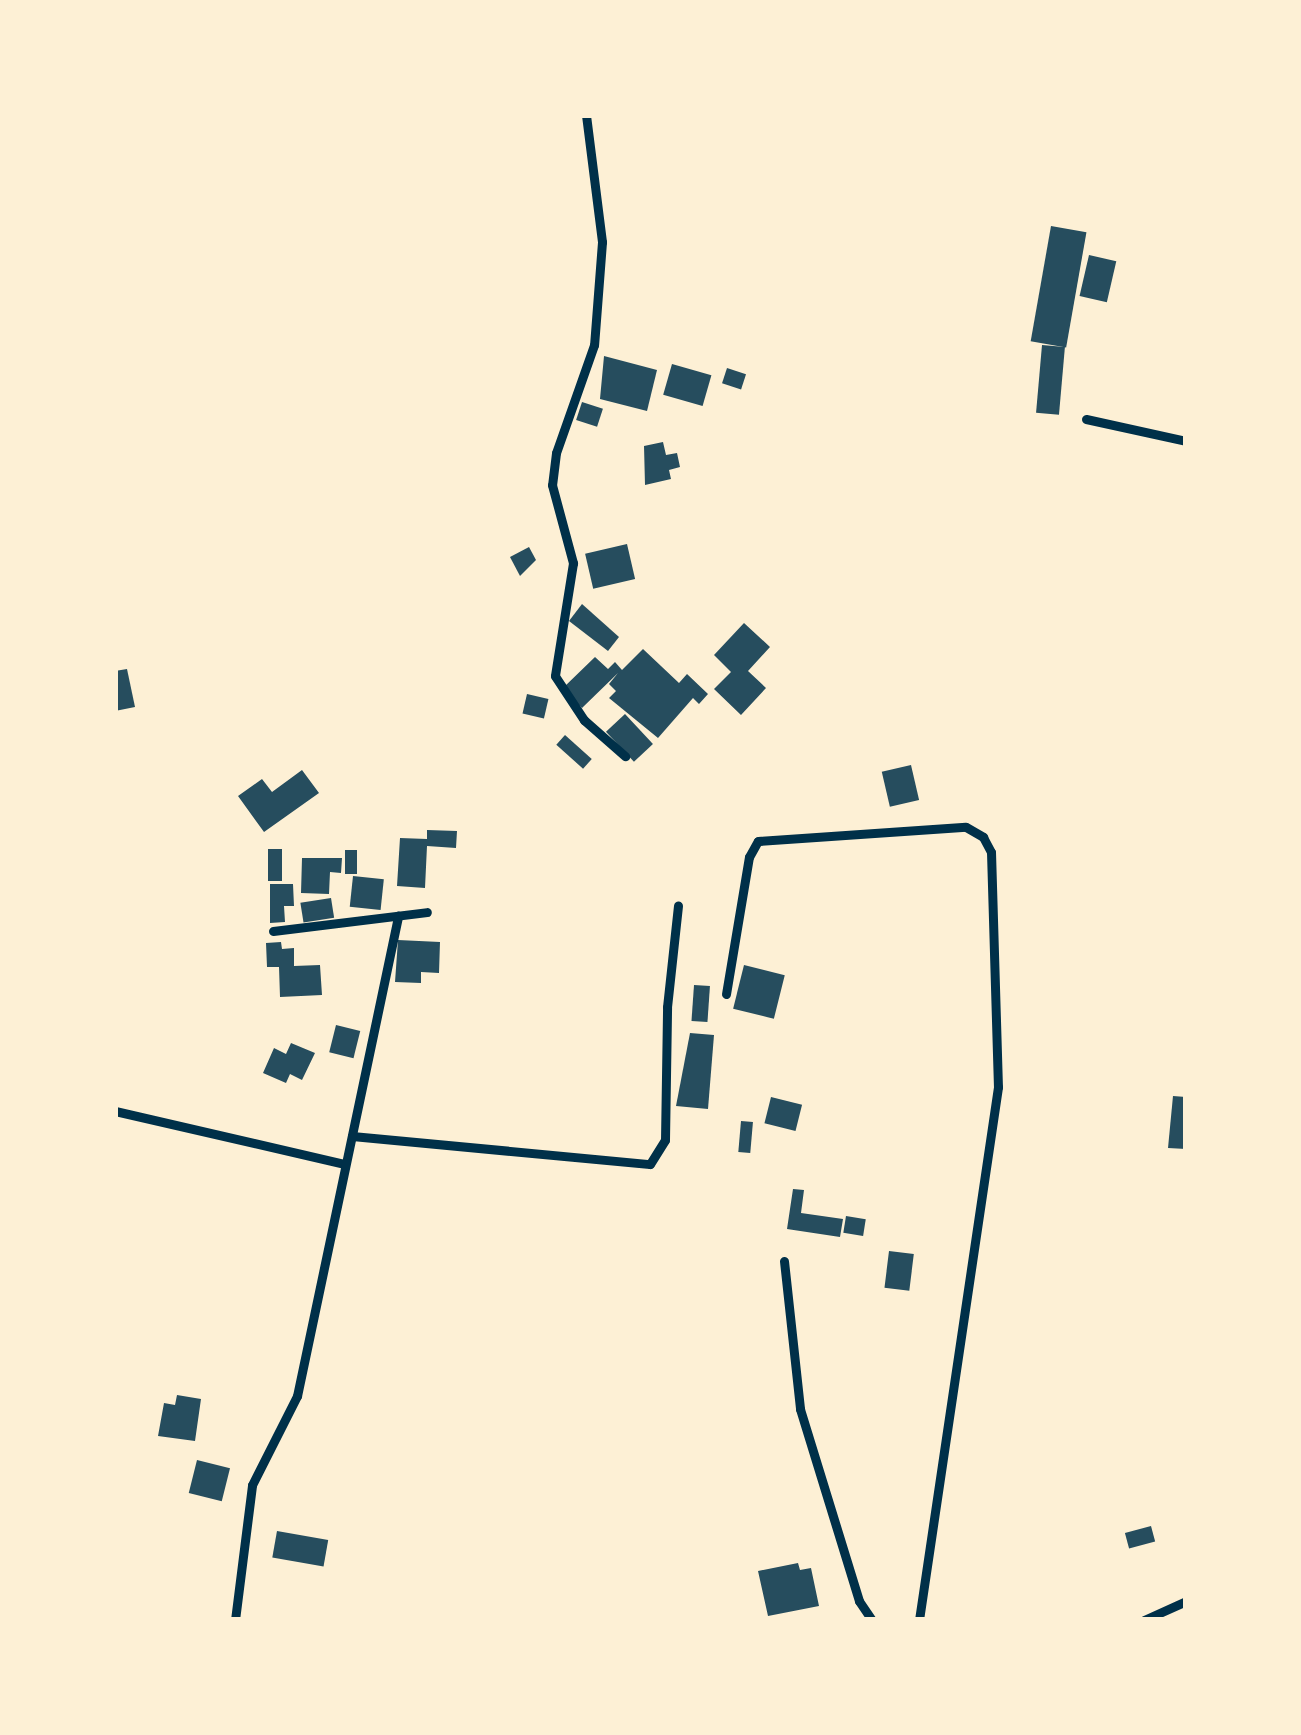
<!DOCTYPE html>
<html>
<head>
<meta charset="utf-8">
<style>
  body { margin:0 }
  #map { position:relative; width:1301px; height:1735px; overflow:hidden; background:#fdf0d5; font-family:Bitter,serif }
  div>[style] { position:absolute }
  .building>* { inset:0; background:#264d5e; transform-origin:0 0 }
  .minor>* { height:9px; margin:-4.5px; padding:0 4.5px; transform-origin:4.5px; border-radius:4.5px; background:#003049 }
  span { translate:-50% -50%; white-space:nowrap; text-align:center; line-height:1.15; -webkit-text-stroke:8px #fdf0d5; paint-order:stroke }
  .frame { position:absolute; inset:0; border:118px solid #fdf0d5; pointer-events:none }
</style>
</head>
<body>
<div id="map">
  <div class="building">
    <i style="left:1051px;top:226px;width:36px;height:117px;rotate:10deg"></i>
    <i style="left:1089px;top:255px;width:28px;height:42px;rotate:13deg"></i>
    <i style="left:1042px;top:345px;width:23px;height:68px;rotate:5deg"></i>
    <i style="clip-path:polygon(604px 356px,657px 370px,647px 411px,600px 399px)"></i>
    <i style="left:672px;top:364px;width:41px;height:32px;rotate:16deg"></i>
    <i style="left:727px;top:368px;width:20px;height:16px;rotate:18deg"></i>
    <i style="left:582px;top:402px;width:22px;height:19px;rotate:18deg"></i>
    <i style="clip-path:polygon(663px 442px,666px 455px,677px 453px,680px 467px,669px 470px,671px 479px,645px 485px,644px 446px)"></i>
    <i style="left:627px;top:544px;width:36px;height:43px;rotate:77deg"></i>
    <i style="clip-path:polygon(529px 547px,536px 560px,520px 576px,510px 557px)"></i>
    <i style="clip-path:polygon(582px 604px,619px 637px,608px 651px,569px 621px)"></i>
    <i style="clip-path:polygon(744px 623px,770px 647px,748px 671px,766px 688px,741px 715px,714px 689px,731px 672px,714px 655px)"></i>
    <i style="clip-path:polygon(643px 649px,679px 683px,687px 674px,708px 694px,699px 704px,693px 698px,658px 738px,609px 698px,616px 691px,609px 684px,618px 673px,582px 708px,563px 688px,595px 657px,608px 669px,615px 662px,622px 670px)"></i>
    <i style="clip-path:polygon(127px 669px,135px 707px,115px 711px,115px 671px)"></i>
    <i style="left:527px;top:694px;width:22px;height:20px;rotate:13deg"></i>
    <i style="left:625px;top:714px;width:41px;height:26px;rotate:47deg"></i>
    <i style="left:565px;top:735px;width:36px;height:13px;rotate:42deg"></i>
    <i style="left:911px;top:765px;width:36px;height:30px;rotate:77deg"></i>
    <i style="clip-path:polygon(302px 770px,319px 793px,264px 832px,238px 796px,262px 779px,272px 792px)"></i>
    <i style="clip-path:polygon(427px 830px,457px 831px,456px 848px,427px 846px,425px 888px,397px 886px,400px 838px,427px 839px)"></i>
    <i style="left:268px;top:849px;width:14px;height:32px"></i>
    <i style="left:345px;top:850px;width:12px;height:24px"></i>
    <i style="clip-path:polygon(302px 858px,342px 858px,341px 873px,330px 872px,329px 894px,301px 893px)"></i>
    <i style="left:353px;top:876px;width:31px;height:31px;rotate:6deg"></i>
    <i style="clip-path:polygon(270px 884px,293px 884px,294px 906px,284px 906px,285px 922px,270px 923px)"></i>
    <i style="left:331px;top:898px;width:20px;height:31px;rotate:81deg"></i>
    <i style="clip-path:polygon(398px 940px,440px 942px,439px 973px,421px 972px,421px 983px,395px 982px)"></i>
    <i style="clip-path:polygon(281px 942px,282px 949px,294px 948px,294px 966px,320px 965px,322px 995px,280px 997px,279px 967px,267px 967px,266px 943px)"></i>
    <i style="left:744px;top:965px;width:42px;height:45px;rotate:14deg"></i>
    <i style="left:694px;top:985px;width:16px;height:36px;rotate:4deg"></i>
    <i style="left:336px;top:1025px;width:25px;height:28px;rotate:14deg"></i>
    <i style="clip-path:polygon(690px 1033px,714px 1035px,708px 1109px,676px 1106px)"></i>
    <i style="clip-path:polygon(291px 1043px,315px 1053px,302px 1080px,290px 1074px,286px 1083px,263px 1073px,274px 1048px,286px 1054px)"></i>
    <i style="clip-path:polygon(1173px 1096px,1186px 1097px,1186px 1149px,1168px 1148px)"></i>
    <i style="left:771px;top:1097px;width:32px;height:27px;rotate:14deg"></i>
    <i style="left:741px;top:1121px;width:12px;height:31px;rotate:5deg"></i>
    <i style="clip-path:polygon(793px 1189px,804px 1190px,801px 1213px,843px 1219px,840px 1237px,787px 1229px)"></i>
    <i style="left:846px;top:1216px;width:20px;height:17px;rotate:9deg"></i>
    <i style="left:889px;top:1251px;width:25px;height:37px;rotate:7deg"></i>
    <i style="clip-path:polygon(177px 1395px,201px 1399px,195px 1441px,158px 1436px,164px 1403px,175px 1405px)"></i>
    <i style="left:197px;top:1460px;width:34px;height:34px;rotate:14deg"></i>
    <i style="left:1151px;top:1526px;width:16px;height:27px;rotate:75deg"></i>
    <i style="left:277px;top:1531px;width:52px;height:27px;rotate:10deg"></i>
    <i style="clip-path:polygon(798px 1563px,800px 1570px,811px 1568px,819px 1606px,768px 1616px,758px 1571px)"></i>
  </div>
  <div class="minor">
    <i style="left:586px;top:115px;width:128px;rotate:82.8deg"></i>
    <i style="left:602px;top:242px;width:103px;rotate:94.4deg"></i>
    <i style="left:594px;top:345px;width:114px;rotate:109.4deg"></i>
    <i style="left:556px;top:453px;width:32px;rotate:97deg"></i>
    <i style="left:552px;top:485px;width:81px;rotate:74.9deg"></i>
    <i style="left:573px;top:563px;width:114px;rotate:99.1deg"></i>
    <i style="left:555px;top:676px;width:53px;rotate:56.6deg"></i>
    <i style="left:584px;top:720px;width:55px;rotate:41.3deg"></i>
    <i style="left:1086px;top:419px;width:102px;rotate:12.4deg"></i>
    <i style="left:273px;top:931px;width:155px;rotate:-7deg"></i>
    <i style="left:726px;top:994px;width:139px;rotate:-80.5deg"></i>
    <i style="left:749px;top:857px;width:18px;rotate:-61deg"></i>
    <i style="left:758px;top:841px;width:208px;rotate:-3.9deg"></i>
    <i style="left:966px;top:827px;width:20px;rotate:30deg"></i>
    <i style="left:983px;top:837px;width:17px;rotate:62deg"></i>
    <i style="left:991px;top:852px;width:235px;rotate:88.3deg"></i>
    <i style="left:998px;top:1087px;width:539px;rotate:98.43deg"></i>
    <i style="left:115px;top:1111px;width:236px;rotate:13deg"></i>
    <i style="left:352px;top:1136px;width:299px;rotate:5.4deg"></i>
    <i style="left:650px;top:1164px;width:28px;rotate:-58deg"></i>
    <i style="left:665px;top:1140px;width:133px;rotate:-89.1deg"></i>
    <i style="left:667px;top:1007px;width:102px;rotate:-83.8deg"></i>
    <i style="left:784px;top:1261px;width:149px;rotate:83.8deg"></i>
    <i style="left:800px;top:1409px;width:201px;rotate:72.9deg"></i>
    <i style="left:859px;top:1601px;width:23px;rotate:56deg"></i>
    <i style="left:235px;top:1620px;width:136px;rotate:-82.8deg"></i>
    <i style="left:252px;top:1485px;width:100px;rotate:-63.2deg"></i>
    <i style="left:297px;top:1396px;width:491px;rotate:-78.1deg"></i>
    <i style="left:1144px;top:1620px;width:46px;rotate:-24.3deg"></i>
  </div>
  <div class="frame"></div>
</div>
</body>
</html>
